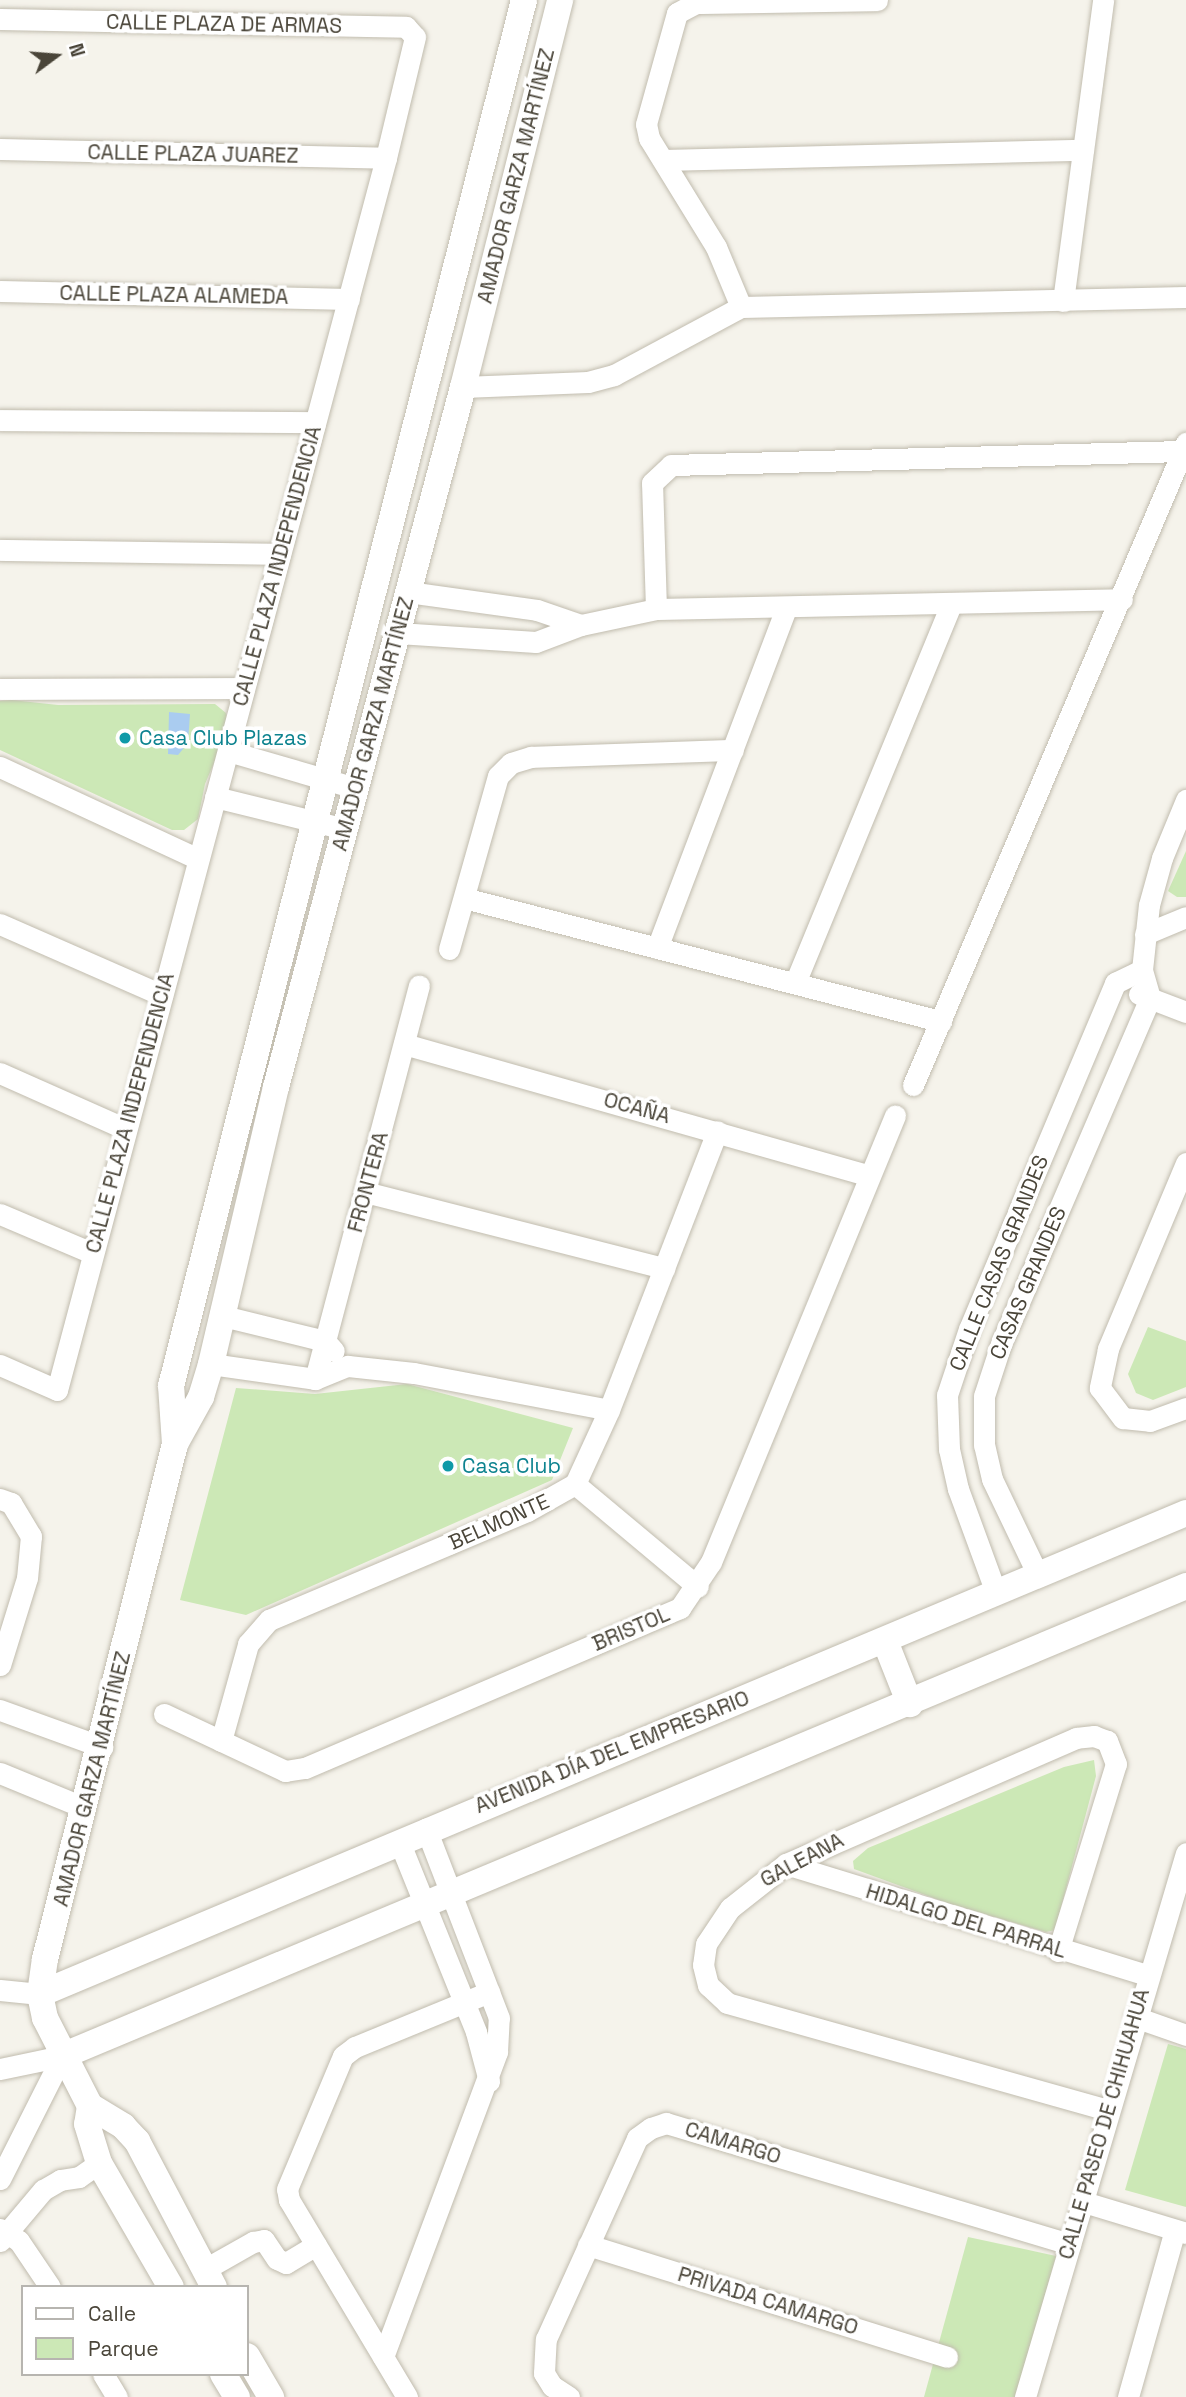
<!DOCTYPE html>
<html>
<head>
<meta charset="utf-8">
<style>
  body { margin:0 }
  #map { position:relative; width:1186px; height:2397px; overflow:hidden; background:#f5f3eb; font-family:"Space Grotesk",sans-serif }
  div>[style] { position:absolute }
  .green>* { inset:0; background:#cce8b6 }
  .water>* { inset:0; background:#aaccf0 }
  .roads { filter:drop-shadow(0 0 2px #c1bcae) drop-shadow(0 0 2px #c1bcae) }
  .minor>* { height:21px; margin:-10.5px; padding:0 10.5px; transform-origin:10.5px; border-radius:10.5px; background:#fff }
  .tertiary>* { height:26px; margin:-13px; padding:0 13px; transform-origin:13px; border-radius:13px; background:#fff }
  .dots>* { width:19px; height:19px; translate:-50% -50%; box-sizing:border-box; border:4px solid #fff; border-radius:50% }
  span { translate:-50% -50%; white-space:nowrap; text-align:center; line-height:1.15; -webkit-text-stroke:7px #fff; paint-order:stroke }
  .street-label { font-size:21px; color:#4a4539 }
  .culture-label { font-size:21px; color:#0d838f }
  .left { translate:0 -50%; text-align:left }
  .legend { position:absolute; left:21px; top:2285px; width:228px; height:91px; box-sizing:border-box; background:#fff; border:2px solid #b7b5b0; margin:0; padding:9px 12px; list-style:none; font-size:21px; color:#4a4539 }
  .legend li { display:flex; align-items:center; gap:14px; height:35px }
  .legend b { width:35px; border:2px solid #b7b5b0 }
  .north { position:absolute; left:21px; top:21px; width:70px; height:70px; -webkit-text-stroke:5px #fff; paint-order:stroke; rotate:74deg; font-size:19px; font-weight:700; line-height:28px; text-align:center; color:#4a4539 }
  .north::after { content:''; display:block; margin:auto; width:24px; height:32px; background:#4a4539; clip-path:polygon(50% 0,100% 100%,50% 72%,0 100%) }
</style>
</head>
<body>
<div id="map">
  <div class="green">
    <i style="clip-path:polygon(12px 700px,58px 705px,215px 704px,226px 713px,228px 730px,205px 784px,198px 819px,184px 830px,172px 830px,0 750px,0 701px)"></i>
    <i style="clip-path:polygon(1186px 851px,1186px 897px,1177px 897px,1168px 891px)"></i>
    <i style="clip-path:polygon(1148px 1327px,1186px 1341px,1186px 1387px,1153px 1400px,1136px 1393px,1128px 1374px)"></i>
    <i style="clip-path:polygon(407px 1384px,573px 1428px,552px 1480px,246px 1615px,180px 1600px,236px 1388px,315px 1394px)"></i>
    <i style="clip-path:polygon(1094px 1760px,1096px 1776px,1055px 1930px,1046px 1932px,950px 1904px,854px 1869px,853px 1861px,868px 1848px,1064px 1767px)"></i>
    <i style="clip-path:polygon(1168px 2044px,1186px 2049px,1186px 2207px,1125px 2190px)"></i>
    <i style="clip-path:polygon(968px 2237px,1056px 2256px,1016px 2397px,924px 2397px)"></i>
  </div>
  <div class="water">
    <i style="clip-path:polygon(169px 712px,190px 714px,188px 743px,178px 755px,168px 754px)"></i>
  </div>
  <div class="roads">
    <div class="minor">
      <i style="left:0;top:19px;width:406px;rotate:1.1deg"></i>
      <i style="left:406px;top:27px;width:13px;rotate:48deg"></i>
      <i style="left:415px;top:37px;width:124px;rotate:103.5deg"></i>
      <i style="left:386px;top:158px;width:1275px;rotate:104.95deg"></i>
      <i style="left:57px;top:1390px;width:62px;rotate:-156.3deg"></i>
      <i style="left:0;top:149px;width:386px;rotate:1.3deg"></i>
      <i style="left:663px;top:160px;width:420px;rotate:-1.4deg"></i>
      <i style="left:0;top:291px;width:349px;rotate:1.3deg"></i>
      <i style="left:1063px;top:301px;width:304px;rotate:-82.4deg"></i>
      <i style="left:741px;top:307px;width:65px;rotate:-112.6deg"></i>
      <i style="left:716px;top:247px;width:128px;rotate:-121.6deg"></i>
      <i style="left:649px;top:138px;width:14px;rotate:-102deg"></i>
      <i style="left:646px;top:124px;width:115px;rotate:-74.4deg"></i>
      <i style="left:677px;top:13px;width:21px;rotate:-28deg"></i>
      <i style="left:696px;top:3px;width:181px;rotate:-0.9deg"></i>
      <i style="left:463px;top:387px;width:125px;rotate:-2.3deg"></i>
      <i style="left:588px;top:382px;width:27px;rotate:-15deg"></i>
      <i style="left:614px;top:375px;width:144px;rotate:-28.2deg"></i>
      <i style="left:741px;top:307px;width:445px;rotate:-1.3deg"></i>
      <i style="left:0;top:420px;width:315px;rotate:0.4deg"></i>
      <i style="left:0;top:550px;width:280px;rotate:0.8deg"></i>
      <i style="left:408px;top:592px;width:130px;rotate:7.9deg"></i>
      <i style="left:537px;top:610px;width:46px;rotate:18.8deg"></i>
      <i style="left:656px;top:609px;width:126px;rotate:-91.8deg"></i>
      <i style="left:652px;top:483px;width:26px;rotate:-43deg"></i>
      <i style="left:671px;top:465px;width:512px;rotate:-1.57deg"></i>
      <i style="left:398px;top:633px;width:138px;rotate:3.7deg"></i>
      <i style="left:536px;top:642px;width:48px;rotate:-20.7deg"></i>
      <i style="left:581px;top:625px;width:77px;rotate:-12deg"></i>
      <i style="left:656px;top:609px;width:466px;rotate:-1.2deg"></i>
      <i style="left:0;top:689px;width:244px;rotate:-0.2deg"></i>
      <i style="left:228px;top:751px;width:132px;rotate:16.2deg"></i>
      <i style="left:0;top:767px;width:218px;rotate:24.9deg"></i>
      <i style="left:215px;top:797px;width:134px;rotate:13.8deg"></i>
      <i style="left:464px;top:898px;width:493px;rotate:14.5deg"></i>
      <i style="left:0;top:924px;width:177px;rotate:23.7deg"></i>
      <i style="left:1145px;top:934px;width:44px;rotate:-22.5deg"></i>
      <i style="left:657px;top:948px;width:364px;rotate:-69.2deg"></i>
      <i style="left:449px;top:949px;width:180px;rotate:-74.2deg"></i>
      <i style="left:498px;top:776px;width:18px;rotate:-45deg"></i>
      <i style="left:511px;top:763px;width:21px;rotate:-17deg"></i>
      <i style="left:531px;top:757px;width:202px;rotate:-2deg"></i>
      <i style="left:795px;top:983px;width:410px;rotate:-67.6deg"></i>
      <i style="left:1139px;top:994px;width:50px;rotate:21deg"></i>
      <i style="left:404px;top:1044px;width:482px;rotate:15.8deg"></i>
      <i style="left:0;top:1073px;width:138px;rotate:24deg"></i>
      <i style="left:913px;top:1085px;width:698px;rotate:-66.96deg"></i>
      <i style="left:1186px;top:1163px;width:202px;rotate:112.8deg"></i>
      <i style="left:1108px;top:1349px;width:40px;rotate:102deg"></i>
      <i style="left:1100px;top:1388px;width:38px;rotate:53deg"></i>
      <i style="left:1123px;top:1418px;width:27px;rotate:6deg"></i>
      <i style="left:1150px;top:1421px;width:38px;rotate:-20deg"></i>
      <i style="left:365px;top:1192px;width:309px;rotate:14.3deg"></i>
      <i style="left:0;top:1214px;width:100px;rotate:23deg"></i>
      <i style="left:223px;top:1316px;width:105px;rotate:13.8deg"></i>
      <i style="left:325px;top:1341px;width:13px;rotate:48deg"></i>
      <i style="left:211px;top:1364px;width:105px;rotate:8.2deg"></i>
      <i style="left:315px;top:1379px;width:35px;rotate:-22deg"></i>
      <i style="left:348px;top:1366px;width:66px;rotate:6.1deg"></i>
      <i style="left:414px;top:1373px;width:198px;rotate:10.7deg"></i>
      <i style="left:315px;top:1379px;width:407px;rotate:-75.2deg"></i>
      <i style="left:575px;top:1484px;width:160px;rotate:39.9deg"></i>
      <i style="left:0;top:1499px;width:12px;rotate:20deg"></i>
      <i style="left:11px;top:1503px;width:39px;rotate:59deg"></i>
      <i style="left:31px;top:1536px;width:42px;rotate:95.4deg"></i>
      <i style="left:27px;top:1578px;width:91px;rotate:107.2deg"></i>
      <i style="left:1037px;top:1573px;width:104px;rotate:-115.6deg"></i>
      <i style="left:992px;top:1479px;width:35px;rotate:-103deg"></i>
      <i style="left:984px;top:1445px;width:49px;rotate:-90deg"></i>
      <i style="left:984px;top:1396px;width:55px;rotate:-71.9deg"></i>
      <i style="left:1001px;top:1344px;width:377px;rotate:-66.7deg"></i>
      <i style="left:1150px;top:998px;width:29px;rotate:-106deg"></i>
      <i style="left:1142px;top:970px;width:65px;rotate:-83.9deg"></i>
      <i style="left:1149px;top:905px;width:49px;rotate:-74.5deg"></i>
      <i style="left:1162px;top:858px;width:63px;rotate:-67.5deg"></i>
      <i style="left:995px;top:1590px;width:108px;rotate:-110.1deg"></i>
      <i style="left:958px;top:1489px;width:41px;rotate:-102.7deg"></i>
      <i style="left:949px;top:1449px;width:54px;rotate:-92.1deg"></i>
      <i style="left:947px;top:1395px;width:70px;rotate:-71.6deg"></i>
      <i style="left:969px;top:1329px;width:376px;rotate:-67.1deg"></i>
      <i style="left:1115px;top:983px;width:30px;rotate:-26deg"></i>
      <i style="left:0;top:1710px;width:109px;rotate:19.9deg"></i>
      <i style="left:164px;top:1714px;width:134px;rotate:25.2deg"></i>
      <i style="left:285px;top:1771px;width:20px;rotate:-9deg"></i>
      <i style="left:305px;top:1768px;width:408px;rotate:-23.1deg"></i>
      <i style="left:680px;top:1608px;width:55px;rotate:-56deg"></i>
      <i style="left:711px;top:1562px;width:483px;rotate:-67.6deg"></i>
      <i style="left:221px;top:1741px;width:101px;rotate:-74.4deg"></i>
      <i style="left:248px;top:1644px;width:32px;rotate:-49deg"></i>
      <i style="left:269px;top:1620px;width:280px;rotate:-22.9deg"></i>
      <i style="left:527px;top:1511px;width:55px;rotate:-29.4deg"></i>
      <i style="left:575px;top:1484px;width:81px;rotate:-65.3deg"></i>
      <i style="left:609px;top:1410px;width:299px;rotate:-68.8deg"></i>
      <i style="left:0;top:1773px;width:92px;rotate:22.4deg"></i>
      <i style="left:399px;top:1841px;width:206px;rotate:68deg"></i>
      <i style="left:476px;top:2032px;width:51px;rotate:75.1deg"></i>
      <i style="left:786px;top:1864px;width:378px;rotate:17.1deg"></i>
      <i style="left:1058px;top:1951px;width:196px;rotate:-72.8deg"></i>
      <i style="left:1116px;top:1764px;width:25px;rotate:-111deg"></i>
      <i style="left:1107px;top:1741px;width:14px;rotate:-159deg"></i>
      <i style="left:1094px;top:1736px;width:18px;rotate:174deg"></i>
      <i style="left:1076px;top:1738px;width:316px;rotate:156.5deg"></i>
      <i style="left:786px;top:1864px;width:71px;rotate:141.8deg"></i>
      <i style="left:730px;top:1908px;width:43px;rotate:123.7deg"></i>
      <i style="left:706px;top:1944px;width:21px;rotate:98deg"></i>
      <i style="left:703px;top:1965px;width:21px;rotate:76deg"></i>
      <i style="left:708px;top:1985px;width:26px;rotate:43deg"></i>
      <i style="left:727px;top:2003px;width:395px;rotate:15.7deg"></i>
      <i style="left:0;top:1990px;width:40px;rotate:5.7deg"></i>
      <i style="left:1135px;top:2017px;width:54px;rotate:19.4deg"></i>
      <i style="left:0;top:2069px;width:63px;rotate:-11.8deg"></i>
      <i style="left:0;top:2179px;width:138px;rotate:-63.2deg"></i>
      <i style="left:1084px;top:2202px;width:107px;rotate:16.9deg"></i>
      <i style="left:0;top:2229px;width:22px;rotate:32deg"></i>
      <i style="left:19px;top:2241px;width:55px;rotate:56deg"></i>
      <i style="left:0;top:2241px;width:67px;rotate:-49.9deg"></i>
      <i style="left:43px;top:2190px;width:20px;rotate:-30deg"></i>
      <i style="left:60px;top:2180px;width:19px;rotate:-9deg"></i>
      <i style="left:79px;top:2177px;width:24px;rotate:-35deg"></i>
      <i style="left:588px;top:2245px;width:376px;rotate:17.3deg"></i>
      <i style="left:207px;top:2268px;width:53px;rotate:-29.5deg"></i>
      <i style="left:253px;top:2242px;width:11px;rotate:-10deg"></i>
      <i style="left:264px;top:2240px;width:23px;rotate:56deg"></i>
      <i style="left:277px;top:2259px;width:10px;rotate:24deg"></i>
      <i style="left:286px;top:2263px;width:35px;rotate:-31deg"></i>
      <i style="left:383px;top:2357px;width:326px;rotate:-69.5deg"></i>
      <i style="left:497px;top:2052px;width:34px;rotate:-87deg"></i>
      <i style="left:499px;top:2018px;width:203px;rotate:-111.1deg"></i>
      <i style="left:103px;top:2374px;width:27px;rotate:59deg"></i>
      <i style="left:407px;top:2397px;width:230px;rotate:-120.9deg"></i>
      <i style="left:289px;top:2200px;width:11px;rotate:-100deg"></i>
      <i style="left:287px;top:2189px;width:144px;rotate:-67.2deg"></i>
      <i style="left:343px;top:2056px;width:15px;rotate:-37deg"></i>
      <i style="left:355px;top:2047px;width:145px;rotate:-22.3deg"></i>
      <i style="left:569px;top:2397px;width:20px;rotate:-147deg"></i>
      <i style="left:552px;top:2386px;width:15px;rotate:-122deg"></i>
      <i style="left:544px;top:2373px;width:34px;rotate:-87deg"></i>
      <i style="left:546px;top:2339px;width:221px;rotate:-65.6deg"></i>
      <i style="left:637px;top:2138px;width:17px;rotate:-36deg"></i>
      <i style="left:651px;top:2128px;width:16px;rotate:-18deg"></i>
      <i style="left:666px;top:2123px;width:422px;rotate:16.7deg"></i>
      <i style="left:1025px;top:2397px;width:567px;rotate:-73.51deg"></i>
      <i style="left:1128px;top:2397px;width:173px;rotate:-74.3deg"></i>
    </div>
    <div class="tertiary">
      <i style="left:175px;top:1444px;width:58px;rotate:-93.9deg"></i>
      <i style="left:171px;top:1386px;width:1430px;rotate:-75.71deg"></i>
      <i style="left:885px;top:1641px;width:68px;rotate:68.4deg"></i>
      <i style="left:40px;top:1994px;width:1243px;rotate:-22.77deg"></i>
      <i style="left:62px;top:2056px;width:1218px;rotate:-22.69deg"></i>
      <i style="left:90px;top:2106px;width:99px;rotate:-117.1deg"></i>
      <i style="left:45px;top:2018px;width:25px;rotate:-102deg"></i>
      <i style="left:40px;top:1994px;width:35px;rotate:-82deg"></i>
      <i style="left:45px;top:1959px;width:531px;rotate:-75.83deg"></i>
      <i style="left:175px;top:1444px;width:54px;rotate:-61deg"></i>
      <i style="left:201px;top:1397px;width:34px;rotate:-73deg"></i>
      <i style="left:211px;top:1364px;width:285px;rotate:-76.8deg"></i>
      <i style="left:276px;top:1087px;width:725px;rotate:-75.04deg"></i>
      <i style="left:463px;top:387px;width:399px;rotate:-75.9deg"></i>
      <i style="left:90px;top:2106px;width:39px;rotate:31deg"></i>
      <i style="left:123px;top:2126px;width:21px;rotate:47deg"></i>
      <i style="left:137px;top:2141px;width:165px;rotate:62.2deg"></i>
      <i style="left:90px;top:2106px;width:18px;rotate:99deg"></i>
      <i style="left:87px;top:2124px;width:41px;rotate:72.9deg"></i>
      <i style="left:99px;top:2163px;width:143px;rotate:59.9deg"></i>
      <i style="left:247px;top:2356px;width:48px;rotate:59.7deg"></i>
      <i style="left:223px;top:2374px;width:27px;rotate:59deg"></i>
    </div>
  </div>
  <div class="dots">
    <i style="left:125px;top:738px;background:#0f9aa8"></i>
    <i style="left:448px;top:1466px;background:#0f9aa8"></i>
  </div>
  <div class="street-label">
    <span style="left:224px;top:24px;rotate:1deg">CALLE PLAZA DE ARMAS</span>
    <span style="left:193px;top:154px;rotate:1deg">CALLE PLAZA JUAREZ</span>
    <span style="left:516px;top:176px;rotate:-76deg">AMADOR GARZA MARTÍNEZ</span>
    <span style="left:174px;top:295px;rotate:1deg">CALLE PLAZA ALAMEDA</span>
    <span style="left:277px;top:566px;rotate:-75deg">CALLE PLAZA INDEPENDENCIA</span>
    <span style="left:373px;top:724px;rotate:-75deg">AMADOR GARZA MARTÍNEZ</span>
    <span style="left:637px;top:1108px;rotate:15deg">OCAÑA</span>
    <span style="left:130px;top:1113px;rotate:-75deg">CALLE PLAZA INDEPENDENCIA</span>
    <span style="left:368px;top:1182px;rotate:-75deg">FRONTERA</span>
    <span style="left:999px;top:1263px;rotate:-68deg">CALLE CASAS GRANDES</span>
    <span style="left:1028px;top:1283px;rotate:-67deg">CASAS GRANDES</span>
    <span style="left:499px;top:1522px;rotate:-24deg">BELMONTE</span>
    <span style="left:631px;top:1629px;rotate:-23deg">BRISTOL</span>
    <span style="left:612px;top:1752px;rotate:-22deg">AVENIDA DÍA DEL EMPRESARIO</span>
    <span style="left:92px;top:1779px;rotate:-76deg">AMADOR GARZA MARTÍNEZ</span>
    <span style="left:802px;top:1860px;rotate:-28deg">GALEANA</span>
    <span style="left:966px;top:1921px;rotate:17deg">HIDALGO DEL PARRAL</span>
    <span style="left:1104px;top:2124px;rotate:-74deg">CALLE PASEO DE CHIHUAHUA</span>
    <span style="left:733px;top:2143px;rotate:17deg">CAMARGO</span>
    <span style="left:768px;top:2301px;rotate:17deg">PRIVADA CAMARGO</span>
  </div>
  <div class="culture-label">
    <span class="left" style="left:139px;top:738px">Casa Club Plazas</span>
    <span class="left" style="left:462px;top:1466px">Casa Club</span>
  </div>
  <ul class="legend">
  <li><b style="height:9px;background:#fff"></b>Calle</li>
  <li><b style="height:19px;background:#cce8b6"></b>Parque</li>
  </ul>
  <div class="north">N</div>
</div>
</body>
</html>
